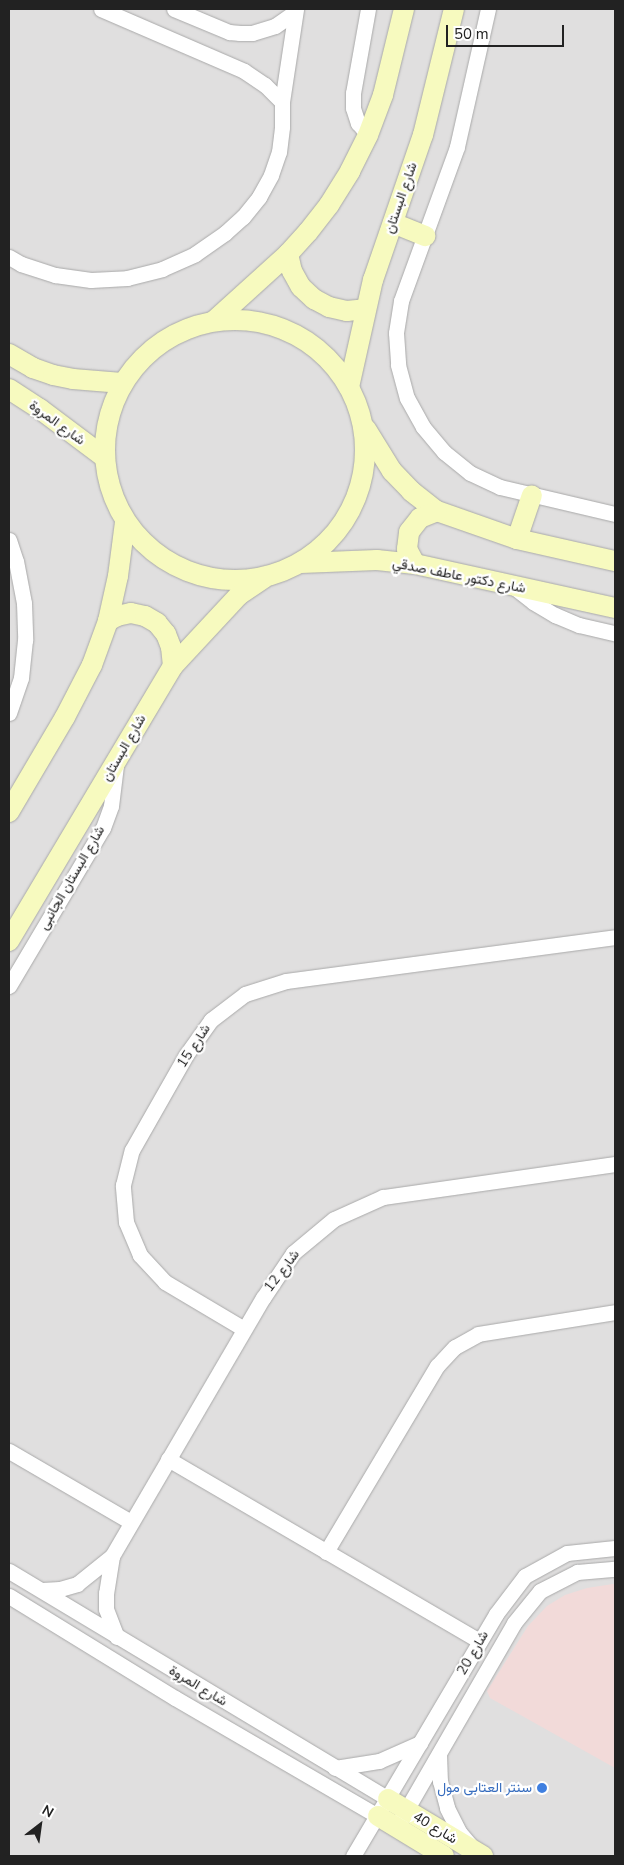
<!DOCTYPE html>
<html>
<head>
<meta charset="utf-8">
<style>
  body { margin:0 }
  #map { position:relative; width:624px; height:1865px; overflow:hidden; background:#f2efe9; font-family:"Nunito Sans",Vazirmatn,sans-serif }
  div>[style] { position:absolute }
  .residential>* { inset:0; background:#e0dfdf; transform-origin:0 0 }
  .commercial>* { inset:0; background:#f2dad9 }
  .roads { filter:drop-shadow(0 0 1px #a9a9a9) drop-shadow(0 0 1px #a9a9a9) }
  .street>* { height:15px; margin:-7.5px; padding:0 7.5px; transform-origin:7.5px; border-radius:7.5px; background:#fff }
  .secondary>* { height:20px; margin:-10px; padding:0 10px; transform-origin:10px; border-radius:10px; background:#f7fabf }
  .secondary>.ring { margin:-10px; padding:0; box-sizing:content-box; background:none; border:20px solid #f7fabf; border-radius:50% }
  .dots>* { width:14px; height:14px; translate:-50% -50%; box-sizing:border-box; border:2px solid #fff; border-radius:50% }
  span { translate:-50% -50%; white-space:nowrap; text-align:center; line-height:1.15; -webkit-text-stroke:4.5px #fff; paint-order:stroke }
  .street-label { font-size:14px; color:#222 }
  .shop-label { font-size:14px; color:#366cbe }
  .right { translate:-100% -50%; text-align:right }
  .frame { position:absolute; inset:0; border:10px solid #222; pointer-events:none }
  .north { position:absolute; left:15px; top:1800px; width:50px; height:50px; -webkit-text-stroke:4px #fff; paint-order:stroke; rotate:30deg; font-size:14px; font-weight:700; line-height:20px; text-align:center; color:#222 }
  .north::after { content:''; display:block; margin:auto; width:18px; height:22px; background:#222; clip-path:polygon(50% 0,100% 100%,50% 72%,0 100%) }
  .scale { position:absolute; left:446px; top:25px; width:118px; height:22px; box-sizing:border-box; border:2px solid #222; border-top:0; padding-left:6px; font-size:15px; line-height:18px; white-space:nowrap; color:#222; -webkit-text-stroke:4px #fff; paint-order:stroke }
</style>
</head>
<body>
<div id="map">
  <div class="residential">
    <i style="left:9px;top:9px;width:606px;height:1847px"></i>
  </div>
  <div class="commercial">
    <i style="clip-path:polygon(613px 1584px,615px 1585px,615px 1768px,490px 1698px,487px 1691px,528px 1626px,547px 1606px,565px 1595px,587px 1588px)"></i>
  </div>
  <div class="roads">
    <div class="street">
      <i style="left:101px;top:9px;width:156px;rotate:23.4deg"></i>
      <i style="left:244px;top:71px;width:25px;rotate:34deg"></i>
      <i style="left:265px;top:85px;width:24px;rotate:45deg"></i>
      <i style="left:174px;top:9px;width:60px;rotate:22.7deg"></i>
      <i style="left:229px;top:32px;width:11px;rotate:5deg"></i>
      <i style="left:240px;top:33px;width:12px"></i>
      <i style="left:252px;top:33px;width:24px;rotate:-17deg"></i>
      <i style="left:275px;top:26px;width:24px;rotate:-35deg"></i>
      <i style="left:368px;top:9px;width:85px;rotate:100.1deg"></i>
      <i style="left:353px;top:93px;width:15px;rotate:90deg"></i>
      <i style="left:353px;top:108px;width:16px;rotate:72deg"></i>
      <i style="left:358px;top:123px;width:16px;rotate:50deg"></i>
      <i style="left:488px;top:9px;width:141px;rotate:102.7deg"></i>
      <i style="left:457px;top:147px;width:164px;rotate:110deg"></i>
      <i style="left:401px;top:301px;width:32px;rotate:99deg"></i>
      <i style="left:396px;top:333px;width:32px;rotate:86deg"></i>
      <i style="left:398px;top:365px;width:34px;rotate:75deg"></i>
      <i style="left:407px;top:398px;width:33px;rotate:61deg"></i>
      <i style="left:423px;top:427px;width:33px;rotate:50deg"></i>
      <i style="left:444px;top:452px;width:33px;rotate:39deg"></i>
      <i style="left:470px;top:473px;width:33px;rotate:25deg"></i>
      <i style="left:500px;top:487px;width:118px;rotate:13.2deg"></i>
      <i style="left:9px;top:257px;width:14px;rotate:30deg"></i>
      <i style="left:21px;top:264px;width:36px;rotate:18deg"></i>
      <i style="left:55px;top:275px;width:36px;rotate:8deg"></i>
      <i style="left:91px;top:280px;width:36px;rotate:-3deg"></i>
      <i style="left:127px;top:278px;width:36px;rotate:-14deg"></i>
      <i style="left:162px;top:269px;width:36px;rotate:-24deg"></i>
      <i style="left:195px;top:254px;width:37px;rotate:-35deg"></i>
      <i style="left:225px;top:233px;width:24px;rotate:-42deg"></i>
      <i style="left:243px;top:217px;width:26px;rotate:-51deg"></i>
      <i style="left:259px;top:197px;width:25px;rotate:-61deg"></i>
      <i style="left:271px;top:175px;width:24px;rotate:-71deg"></i>
      <i style="left:279px;top:152px;width:25px;rotate:-83deg"></i>
      <i style="left:282px;top:127px;width:25px;rotate:-90deg"></i>
      <i style="left:282px;top:102px;width:94px;rotate:-81.4deg"></i>
      <i style="left:9px;top:540px;width:22px;rotate:72deg"></i>
      <i style="left:16px;top:561px;width:43px;rotate:79.2deg"></i>
      <i style="left:24px;top:603px;width:37px;rotate:88deg"></i>
      <i style="left:25px;top:640px;width:38px;rotate:96deg"></i>
      <i style="left:21px;top:678px;width:37px;rotate:109deg"></i>
      <i style="left:514px;top:587px;width:24px;rotate:38deg"></i>
      <i style="left:533px;top:602px;width:26px;rotate:31deg"></i>
      <i style="left:555px;top:615px;width:26px;rotate:23deg"></i>
      <i style="left:579px;top:625px;width:37px;rotate:13deg"></i>
      <i style="left:9px;top:986px;width:184px;rotate:-59.3deg"></i>
      <i style="left:103px;top:828px;width:23px;rotate:-70deg"></i>
      <i style="left:111px;top:806px;width:41px;rotate:-83deg"></i>
      <i style="left:244px;top:1329px;width:92px;rotate:-149.3deg"></i>
      <i style="left:165px;top:1282px;width:37px;rotate:-133deg"></i>
      <i style="left:140px;top:1255px;width:36px;rotate:-113deg"></i>
      <i style="left:126px;top:1222px;width:37px;rotate:-95deg"></i>
      <i style="left:123px;top:1185px;width:36px;rotate:-76deg"></i>
      <i style="left:132px;top:1150px;width:109px;rotate:-60.4deg"></i>
      <i style="left:186px;top:1055px;width:43px;rotate:-54.5deg"></i>
      <i style="left:211px;top:1020px;width:43px;rotate:-37.4deg"></i>
      <i style="left:245px;top:994px;width:43px;rotate:-17.6deg"></i>
      <i style="left:286px;top:981px;width:332px;rotate:-7.6deg"></i>
      <i style="left:9px;top:1451px;width:141px;rotate:30.2deg"></i>
      <i style="left:168px;top:1459px;width:361px;rotate:30.3deg"></i>
      <i style="left:326px;top:1552px;width:217px;rotate:-59.2deg"></i>
      <i style="left:437px;top:1366px;width:26px;rotate:-47deg"></i>
      <i style="left:455px;top:1347px;width:26px;rotate:-29deg"></i>
      <i style="left:478px;top:1334px;width:139px;rotate:-9.1deg"></i>
      <i style="left:112px;top:1556px;width:37px;rotate:99deg"></i>
      <i style="left:106px;top:1593px;width:16px;rotate:90deg"></i>
      <i style="left:106px;top:1609px;width:30px;rotate:69deg"></i>
      <i style="left:9px;top:1571px;width:442px;rotate:31deg"></i>
      <i style="left:42px;top:1590px;width:18px;rotate:-3deg"></i>
      <i style="left:60px;top:1589px;width:18px;rotate:-16deg"></i>
      <i style="left:77px;top:1584px;width:45px;rotate:-38.7deg"></i>
      <i style="left:112px;top:1556px;width:299px;rotate:-59.7deg"></i>
      <i style="left:263px;top:1298px;width:54px;rotate:-56.3deg"></i>
      <i style="left:293px;top:1253px;width:53px;rotate:-39.7deg"></i>
      <i style="left:334px;top:1219px;width:54px;rotate:-24.2deg"></i>
      <i style="left:383px;top:1197px;width:234px;rotate:-8.1deg"></i>
      <i style="left:9px;top:1596px;width:195px;rotate:31.6deg"></i>
      <i style="left:175px;top:1698px;width:235px;rotate:30.2deg"></i>
      <i style="left:439px;top:1754px;width:27px;rotate:88deg"></i>
      <i style="left:440px;top:1781px;width:28px;rotate:75deg"></i>
      <i style="left:447px;top:1808px;width:27px;rotate:63deg"></i>
      <i style="left:459px;top:1832px;width:18px;rotate:49deg"></i>
      <i style="left:335px;top:1768px;width:45px;rotate:-9deg"></i>
      <i style="left:379px;top:1761px;width:45px;rotate:-23.7deg"></i>
      <i style="left:401px;top:1819px;width:226px;rotate:-60deg"></i>
      <i style="left:514px;top:1623px;width:41px;rotate:-50.9deg"></i>
      <i style="left:540px;top:1591px;width:42px;rotate:-27.2deg"></i>
      <i style="left:577px;top:1572px;width:38px;rotate:-5deg"></i>
      <i style="left:353px;top:1856px;width:281px;rotate:-59.4deg"></i>
      <i style="left:496px;top:1614px;width:48px;rotate:-52.7deg"></i>
      <i style="left:525px;top:1576px;width:48px;rotate:-28.7deg"></i>
      <i style="left:567px;top:1553px;width:48px;rotate:-5.9deg"></i>
    </div>
    <div class="secondary">
      <i style="left:393px;top:223px;width:35px;rotate:22deg"></i>
      <i style="left:288px;top:254px;width:17px;rotate:77deg"></i>
      <i style="left:292px;top:271px;width:18px;rotate:61deg"></i>
      <i style="left:301px;top:287px;width:18px;rotate:43deg"></i>
      <i style="left:314px;top:299px;width:17px;rotate:28deg"></i>
      <i style="left:329px;top:307px;width:18px;rotate:13deg"></i>
      <i style="left:347px;top:311px;width:18px;rotate:-6deg"></i>
      <i class="ring" style="left:105px;top:320px;width:240px;height:240px"></i>
      <i style="left:214px;top:321px;width:100px;rotate:-42.2deg"></i>
      <i style="left:288px;top:254px;width:30px;rotate:-48deg"></i>
      <i style="left:308px;top:232px;width:34px;rotate:-52deg"></i>
      <i style="left:329px;top:205px;width:40px;rotate:-58deg"></i>
      <i style="left:350px;top:171px;width:40px;rotate:-63.4deg"></i>
      <i style="left:368px;top:135px;width:43px;rotate:-69.4deg"></i>
      <i style="left:383px;top:95px;width:89px;rotate:-76.3deg"></i>
      <i style="left:9px;top:354px;width:28px;rotate:30deg"></i>
      <i style="left:33px;top:368px;width:21px;rotate:19deg"></i>
      <i style="left:53px;top:375px;width:20px;rotate:11deg"></i>
      <i style="left:73px;top:379px;width:49px;rotate:4.7deg"></i>
      <i style="left:349px;top:387px;width:110px;rotate:-77.4deg"></i>
      <i style="left:373px;top:280px;width:153px;rotate:-71deg"></i>
      <i style="left:423px;top:135px;width:130px;rotate:-76.2deg"></i>
      <i style="left:9px;top:389px;width:37px;rotate:33deg"></i>
      <i style="left:40px;top:409px;width:80px;rotate:36.9deg"></i>
      <i style="left:366px;top:429px;width:49px;rotate:58.2deg"></i>
      <i style="left:392px;top:471px;width:28px;rotate:46deg"></i>
      <i style="left:411px;top:491px;width:33px;rotate:38deg"></i>
      <i style="left:437px;top:511px;width:85px;rotate:19.3deg"></i>
      <i style="left:517px;top:539px;width:100px;rotate:12.7deg"></i>
      <i style="left:517px;top:539px;width:46px;rotate:-71.2deg"></i>
      <i style="left:301px;top:563px;width:76px;rotate:-2.3deg"></i>
      <i style="left:377px;top:560px;width:38px;rotate:6deg"></i>
      <i style="left:415px;top:564px;width:205px;rotate:12.4deg"></i>
      <i style="left:415px;top:564px;width:17px;rotate:-118deg"></i>
      <i style="left:407px;top:549px;width:17px;rotate:-83deg"></i>
      <i style="left:409px;top:532px;width:18px;rotate:-52deg"></i>
      <i style="left:420px;top:518px;width:18px;rotate:-22deg"></i>
      <i style="left:108px;top:621px;width:10px;rotate:-29deg"></i>
      <i style="left:117px;top:616px;width:14px;rotate:-12deg"></i>
      <i style="left:131px;top:613px;width:14px;rotate:12deg"></i>
      <i style="left:145px;top:616px;width:14px;rotate:30deg"></i>
      <i style="left:157px;top:623px;width:14px;rotate:51deg"></i>
      <i style="left:166px;top:634px;width:14px;rotate:69deg"></i>
      <i style="left:171px;top:647px;width:19px;rotate:84deg"></i>
      <i style="left:9px;top:812px;width:110px;rotate:-59.5deg"></i>
      <i style="left:65px;top:717px;width:59px;rotate:-62.6deg"></i>
      <i style="left:92px;top:665px;width:47px;rotate:-70deg"></i>
      <i style="left:108px;top:621px;width:46px;rotate:-77.5deg"></i>
      <i style="left:118px;top:576px;width:54px;rotate:-82.6deg"></i>
      <i style="left:9px;top:941px;width:320px;rotate:-59.2deg"></i>
      <i style="left:173px;top:666px;width:97px;rotate:-47.1deg"></i>
      <i style="left:239px;top:595px;width:30px;rotate:-34deg"></i>
      <i style="left:388px;top:1799px;width:111px;rotate:31deg"></i>
      <i style="left:378px;top:1816px;width:77px;rotate:31.2deg"></i>
    </div>
  </div>
  <div class="dots">
    <i style="left:542px;top:1788px;background:#3f7fe0"></i>
  </div>
  <div class="street-label">
    <span style="left:401px;top:198px;rotate:-71deg">شارع البستان</span>
    <span style="left:57px;top:423px;rotate:36deg">شارع المروة</span>
    <span style="left:459px;top:576px;rotate:11deg">شارع دكتور عاطف صدقي</span>
    <span style="left:124px;top:748px;rotate:-60deg">شارع البستان</span>
    <span style="left:72px;top:878px;rotate:-60deg">شارع البستان الجانبى</span>
    <span style="left:194px;top:1046px;rotate:-57deg">شارع 15</span>
    <span style="left:282px;top:1271px;rotate:-53deg">شارع 12</span>
    <span style="left:473px;top:1653px;rotate:-60deg">شارع 20</span>
    <span style="left:198px;top:1686px;rotate:31deg">شارع المروة</span>
    <span style="left:435px;top:1828px;rotate:31deg">شارع 40</span>
  </div>
  <div class="shop-label">
    <span class="right" style="left:532px;top:1788px">سنتر العتابى مول</span>
  </div>
  <div class="frame"></div>
  <div class="north">N</div>
  <div class="scale">50 m</div>
</div>
</body>
</html>
